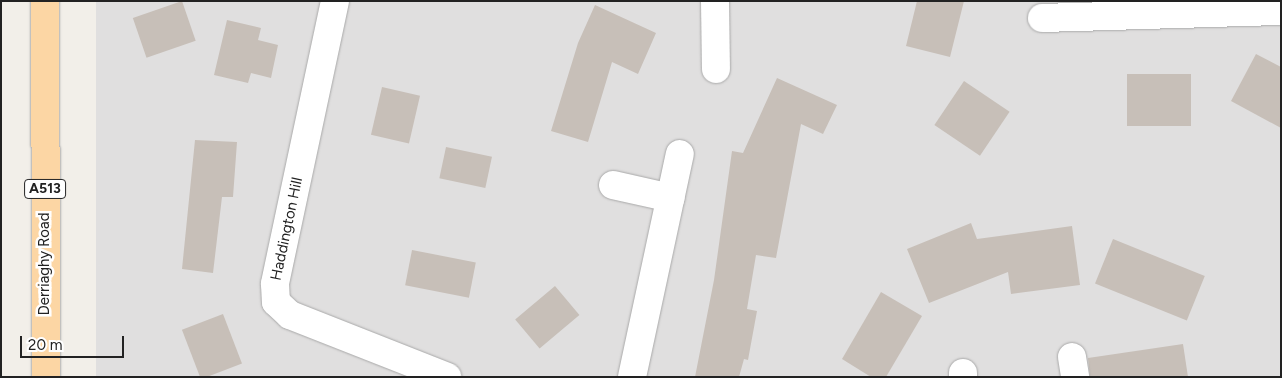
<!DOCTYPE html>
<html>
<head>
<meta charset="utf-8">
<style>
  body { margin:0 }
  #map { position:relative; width:1282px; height:378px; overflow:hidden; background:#f2efe9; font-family:Figtree,sans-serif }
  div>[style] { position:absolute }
  .residential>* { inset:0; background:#e0dfdf; transform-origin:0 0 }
  .building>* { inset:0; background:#c7bfb8; transform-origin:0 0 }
  .roads { filter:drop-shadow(0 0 1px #a9a9a9) drop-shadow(0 0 1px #a9a9a9) }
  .minor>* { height:28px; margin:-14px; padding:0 14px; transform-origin:14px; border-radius:14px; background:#fff }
  .major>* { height:28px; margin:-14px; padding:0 14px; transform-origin:14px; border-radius:14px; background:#fcd6a4 }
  span { translate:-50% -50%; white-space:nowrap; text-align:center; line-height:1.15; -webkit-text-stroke:5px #fff; paint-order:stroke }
  .shield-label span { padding:1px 4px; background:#fff; border:1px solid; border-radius:4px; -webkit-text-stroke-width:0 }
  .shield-label { font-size:14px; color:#222; font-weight:700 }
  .street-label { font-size:15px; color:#222 }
  .frame { position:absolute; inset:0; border:2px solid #222; pointer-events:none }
  .scale { position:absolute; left:20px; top:336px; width:104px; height:22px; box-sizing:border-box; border:2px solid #222; border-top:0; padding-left:6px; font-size:15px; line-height:18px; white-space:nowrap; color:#222; -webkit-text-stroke:4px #fff; paint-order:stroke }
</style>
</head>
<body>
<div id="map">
  <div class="residential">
    <i style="left:96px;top:1px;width:1185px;height:376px"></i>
  </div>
  <div class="building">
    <i style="left:182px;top:1px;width:42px;height:52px;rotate:71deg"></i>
    <i style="clip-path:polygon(917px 1px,964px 1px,950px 57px,906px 46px)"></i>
    <i style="clip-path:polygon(595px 5px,656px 33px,638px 74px,612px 62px,588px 142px,551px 131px,578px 43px)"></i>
    <i style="clip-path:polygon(227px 20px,261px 28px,258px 40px,278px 45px,271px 78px,251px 73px,248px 83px,214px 75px)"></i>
    <i style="clip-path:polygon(1256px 54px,1281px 67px,1281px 128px,1231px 101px)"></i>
    <i style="left:1127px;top:74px;width:64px;height:52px"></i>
    <i style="clip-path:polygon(777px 78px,837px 105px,823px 134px,801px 124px,776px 258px,756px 255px,747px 309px,757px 311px,748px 360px,744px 359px,739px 377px,695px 377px,714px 280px,732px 151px,743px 153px)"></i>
    <i style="left:964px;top:81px;width:55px;height:53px;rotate:34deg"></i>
    <i style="left:382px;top:87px;width:39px;height:49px;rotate:13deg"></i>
    <i style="clip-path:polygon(195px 140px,237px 142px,233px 197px,222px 197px,213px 273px,182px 269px)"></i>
    <i style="left:446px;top:147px;width:47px;height:32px;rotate:12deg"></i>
    <i style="clip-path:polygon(971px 223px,977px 239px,1072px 226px,1080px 285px,1011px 294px,1008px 272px,929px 303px,907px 249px)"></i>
    <i style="left:1113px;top:239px;width:99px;height:48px;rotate:22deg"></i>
    <i style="left:412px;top:250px;width:65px;height:36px;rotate:11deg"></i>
    <i style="left:555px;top:286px;width:38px;height:52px;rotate:50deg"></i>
    <i style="clip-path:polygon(881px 292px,922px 316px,886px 377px,871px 377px,842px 359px)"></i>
    <i style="left:223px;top:314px;width:53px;height:44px;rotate:69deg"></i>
    <i style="clip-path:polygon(1183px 344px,1188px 377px,1090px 377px,1088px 358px)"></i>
  </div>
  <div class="roads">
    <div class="minor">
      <i style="left:335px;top:1px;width:289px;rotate:102deg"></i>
      <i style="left:275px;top:284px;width:18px;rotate:87deg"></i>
      <i style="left:276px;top:302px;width:19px;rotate:43deg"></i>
      <i style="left:290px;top:315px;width:169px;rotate:21.5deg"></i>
      <i style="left:715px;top:1px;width:68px;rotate:89.2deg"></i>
      <i style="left:1042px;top:18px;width:239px;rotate:-1.7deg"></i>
      <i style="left:613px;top:185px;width:59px;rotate:12.6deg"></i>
      <i style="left:1072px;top:357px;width:20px;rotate:81deg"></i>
      <i style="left:963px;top:373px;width:4px;rotate:90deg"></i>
      <i style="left:632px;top:377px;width:228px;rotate:-77.9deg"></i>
    </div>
    <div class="major">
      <i style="left:45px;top:1px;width:376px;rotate:89.8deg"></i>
    </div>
  </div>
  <div class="shield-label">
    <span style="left:45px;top:189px">A513</span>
  </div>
  <div class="street-label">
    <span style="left:287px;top:229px;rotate:-78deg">Haddington Hill</span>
    <span style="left:45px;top:264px;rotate:-90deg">Derriaghy Road</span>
  </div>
  <div class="frame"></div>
  <div class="scale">20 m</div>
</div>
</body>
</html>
